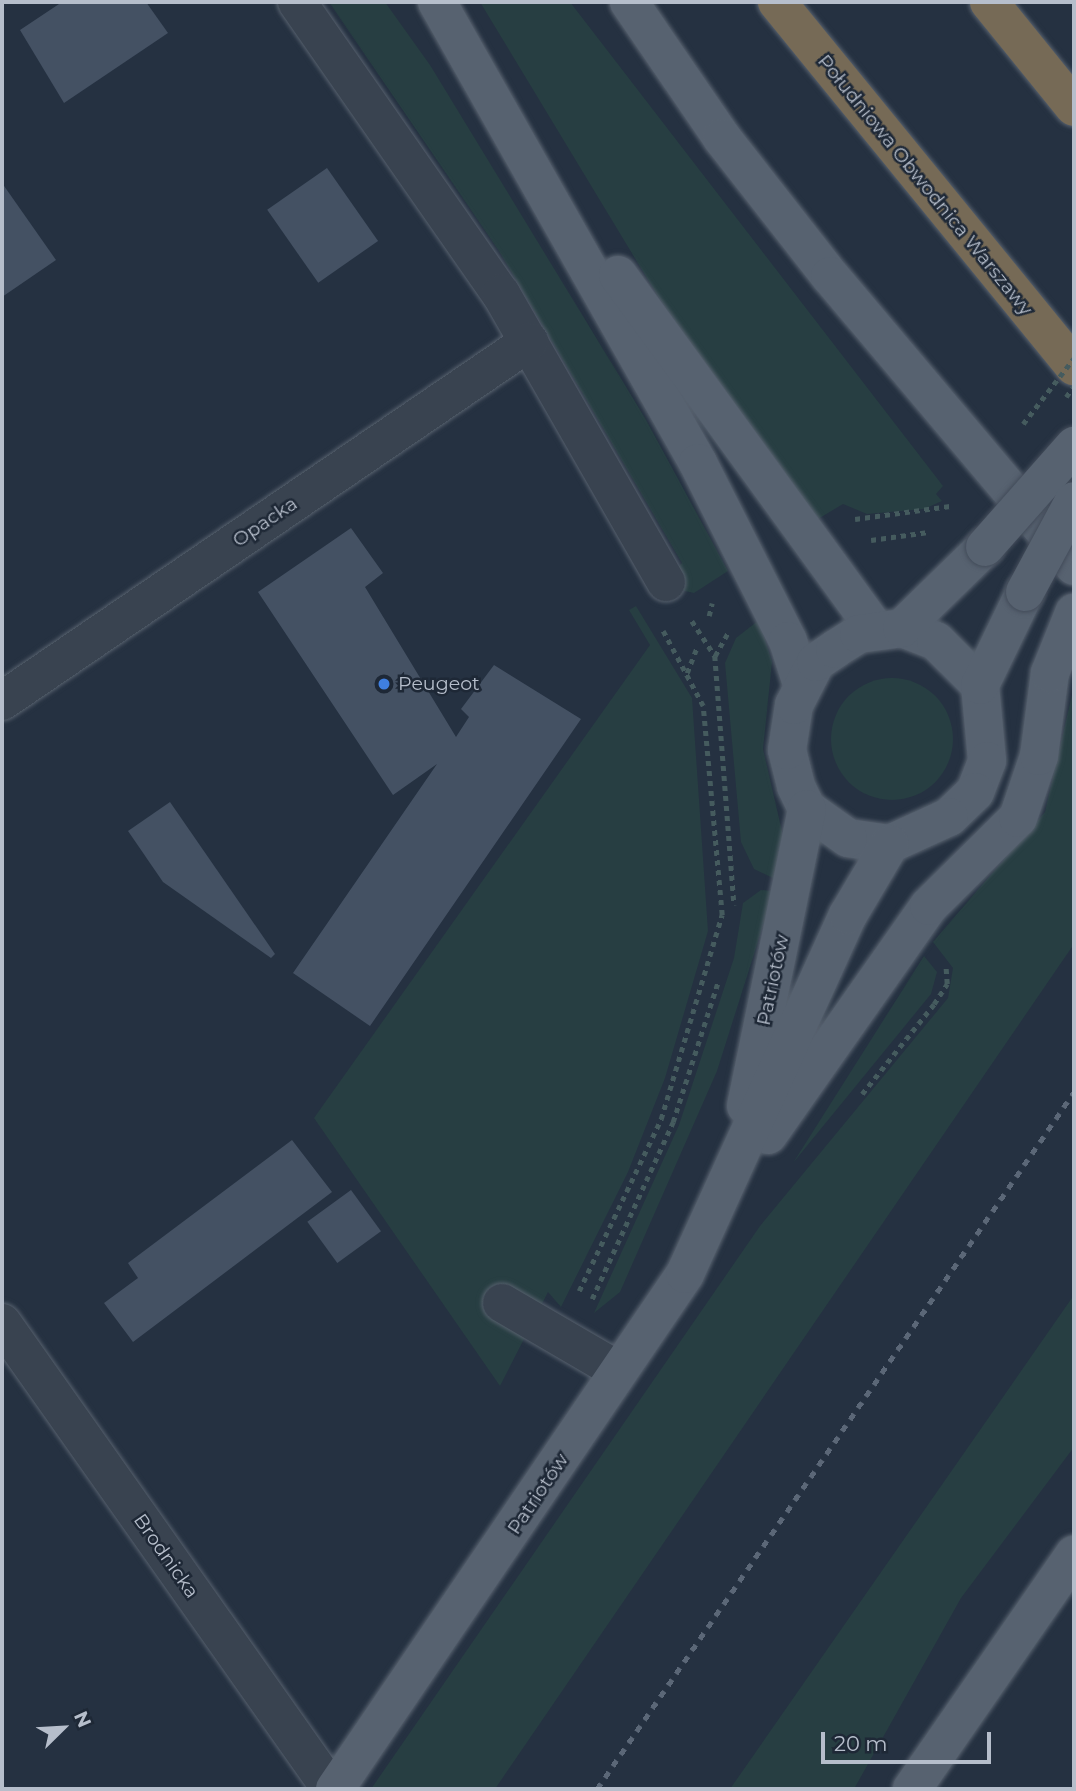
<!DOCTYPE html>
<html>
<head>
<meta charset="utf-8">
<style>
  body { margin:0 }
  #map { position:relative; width:1076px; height:1791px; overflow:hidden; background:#253141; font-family:Montserrat,sans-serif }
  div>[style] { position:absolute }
  .green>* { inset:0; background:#273e42 }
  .round { border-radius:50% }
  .building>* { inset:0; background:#445163; transform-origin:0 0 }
  .path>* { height:4.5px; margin-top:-2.25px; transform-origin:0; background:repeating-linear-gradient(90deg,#455b5e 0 5px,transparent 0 10px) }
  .roads { filter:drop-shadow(0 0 2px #57616e) drop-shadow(0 0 2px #57616e) }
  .minor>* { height:38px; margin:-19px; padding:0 19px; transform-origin:19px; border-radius:19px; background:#394350 }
  .major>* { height:38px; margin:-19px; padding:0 19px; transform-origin:19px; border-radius:19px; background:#576270 }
  .highway>* { height:38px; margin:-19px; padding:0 19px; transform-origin:19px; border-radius:19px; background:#766a56 }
  .rail>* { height:5px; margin-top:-2.5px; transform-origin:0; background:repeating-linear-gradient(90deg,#5b6777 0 7px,transparent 0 14px) }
  .path-bridge>* { height:4.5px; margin-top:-2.25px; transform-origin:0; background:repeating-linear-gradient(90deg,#455b5e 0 5px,transparent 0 10px) }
  .bridges { filter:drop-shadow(0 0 2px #434c5a) drop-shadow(0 0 2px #434c5a) }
  .major-bridge>* { height:38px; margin:-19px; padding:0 19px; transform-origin:19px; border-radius:19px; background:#576270 }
  .dots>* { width:19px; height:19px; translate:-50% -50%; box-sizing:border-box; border:4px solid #1e2836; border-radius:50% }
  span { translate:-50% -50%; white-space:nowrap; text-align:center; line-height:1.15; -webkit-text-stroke:5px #1e2836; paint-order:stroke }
  .street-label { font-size:19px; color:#b6becb }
  .poi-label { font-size:19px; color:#b6becb }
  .left { translate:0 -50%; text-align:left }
  .frame { position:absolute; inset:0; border:4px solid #b6becb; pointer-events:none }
  .north { position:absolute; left:28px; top:1693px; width:70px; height:70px; -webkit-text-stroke:5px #1e2836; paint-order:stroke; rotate:66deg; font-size:19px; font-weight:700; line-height:28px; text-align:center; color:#b6becb }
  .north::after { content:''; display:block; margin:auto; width:24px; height:32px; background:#b6becb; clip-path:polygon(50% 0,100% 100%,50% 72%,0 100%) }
  .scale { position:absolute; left:821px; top:1732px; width:170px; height:32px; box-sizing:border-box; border:4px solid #b6becb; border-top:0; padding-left:9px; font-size:21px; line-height:24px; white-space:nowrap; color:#b6becb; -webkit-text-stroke:5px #1e2836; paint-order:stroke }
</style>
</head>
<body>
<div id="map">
  <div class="green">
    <i style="clip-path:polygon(329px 2px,385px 2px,430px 65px,645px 418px,728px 571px,694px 593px,680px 590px,671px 574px,682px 563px,499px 251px)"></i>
    <i style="clip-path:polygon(480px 2px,570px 2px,943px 486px,936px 494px,942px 501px,924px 509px,867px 514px,843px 504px,813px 522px,659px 298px)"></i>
    <i style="clip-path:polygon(636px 606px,692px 698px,708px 931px,665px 1078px,628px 1172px,561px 1307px,548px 1292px,500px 1386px,314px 1118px,650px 645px,629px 610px)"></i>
    <i style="clip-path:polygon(759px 620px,772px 662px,763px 749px,784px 840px,777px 880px,754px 869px,741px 842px,725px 663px,736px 638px)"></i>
    <i class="round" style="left:831px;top:678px;width:122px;height:122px"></i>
    <i style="clip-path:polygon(1074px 686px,1074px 944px,495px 1789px,371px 1789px,760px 1226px,948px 998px,953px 968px,933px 942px,1045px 812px)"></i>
    <i style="clip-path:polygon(761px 890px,774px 891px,717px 1071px,620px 1292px,594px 1313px,679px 1125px,734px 958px,743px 903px)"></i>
    <i style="clip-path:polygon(924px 956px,937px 972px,931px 994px,793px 1163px)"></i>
    <i style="clip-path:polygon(1074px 1295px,1074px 1447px,961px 1598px,854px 1789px,730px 1789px)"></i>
  </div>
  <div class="building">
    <i style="clip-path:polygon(62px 2px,146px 2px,168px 33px,64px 103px,20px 30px)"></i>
    <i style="left:327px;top:168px;width:89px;height:73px;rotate:55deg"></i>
    <i style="clip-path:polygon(2px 183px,56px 260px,2px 297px)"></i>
    <i style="clip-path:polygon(351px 528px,383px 573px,365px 587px,456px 737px,469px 717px,461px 709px,494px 665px,581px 719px,370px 1026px,293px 973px,437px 764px,393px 795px,258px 592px)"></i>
    <i style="clip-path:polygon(170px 802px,275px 954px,271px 958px,163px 882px,128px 831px)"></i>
    <i style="clip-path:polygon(292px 1140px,332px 1192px,133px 1342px,104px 1303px,138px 1278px,128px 1263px)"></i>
    <i style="left:351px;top:1190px;width:51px;height:54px;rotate:54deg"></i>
  </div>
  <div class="path">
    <i style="left:855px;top:519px;width:96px;rotate:-7.8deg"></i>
    <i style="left:871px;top:540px;width:58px;rotate:-8deg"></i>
    <i style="left:709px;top:616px;width:13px;rotate:-77deg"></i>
    <i style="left:692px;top:621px;width:42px;rotate:56.7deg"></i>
    <i style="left:715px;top:656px;width:250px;rotate:85.6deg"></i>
    <i style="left:715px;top:656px;width:26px;rotate:-61deg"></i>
    <i style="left:687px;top:673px;width:26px;rotate:-69deg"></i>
    <i style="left:862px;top:1094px;width:115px;rotate:-51.3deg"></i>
    <i style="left:934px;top:1004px;width:24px;rotate:-57deg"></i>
    <i style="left:947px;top:984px;width:16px;rotate:-94deg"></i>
    <i style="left:579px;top:1291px;width:191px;rotate:-64.5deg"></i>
    <i style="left:661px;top:1119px;width:213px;rotate:-73.4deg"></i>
    <i style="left:722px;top:915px;width:210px;rotate:-95.2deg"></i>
    <i style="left:703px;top:706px;width:85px;rotate:-118.1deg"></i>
    <i style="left:592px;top:1299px;width:195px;rotate:-65.4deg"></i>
    <i style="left:673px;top:1122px;width:147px;rotate:-72.2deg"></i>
  </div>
  <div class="roads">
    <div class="minor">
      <i style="left:297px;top:2px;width:356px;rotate:55.1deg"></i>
      <i style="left:501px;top:294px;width:332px;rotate:60.2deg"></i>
      <i style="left:2px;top:701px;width:638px;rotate:-34.26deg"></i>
      <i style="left:502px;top:1303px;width:133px;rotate:30.2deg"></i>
      <i style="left:2px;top:1323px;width:570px;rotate:54.78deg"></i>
    </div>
    <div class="major">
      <i style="left:437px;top:2px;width:530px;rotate:60.48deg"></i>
      <i style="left:698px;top:463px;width:199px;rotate:63.2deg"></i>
      <i style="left:788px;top:641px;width:45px;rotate:72deg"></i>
      <i style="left:629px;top:2px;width:165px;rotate:55.6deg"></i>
      <i style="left:722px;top:138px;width:175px;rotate:52deg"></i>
      <i style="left:830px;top:276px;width:379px;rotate:49.9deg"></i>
      <i style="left:618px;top:275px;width:439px;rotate:54deg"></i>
      <i style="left:902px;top:628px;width:36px;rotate:21deg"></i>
      <i style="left:936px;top:641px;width:62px;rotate:45deg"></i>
      <i style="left:980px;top:685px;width:76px;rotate:84.7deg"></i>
      <i style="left:987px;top:761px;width:33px;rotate:111deg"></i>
      <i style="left:975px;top:792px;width:36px;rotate:136deg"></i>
      <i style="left:949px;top:817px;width:65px;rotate:155.4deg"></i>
      <i style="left:890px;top:844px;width:42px;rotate:-171.9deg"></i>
      <i style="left:848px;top:838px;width:50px;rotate:-144.7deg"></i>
      <i style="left:807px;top:809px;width:25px;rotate:-116deg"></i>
      <i style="left:796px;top:786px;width:37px;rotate:-104deg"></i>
      <i style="left:787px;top:750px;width:46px;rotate:-81.2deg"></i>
      <i style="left:794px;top:705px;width:48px;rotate:-62.9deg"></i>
      <i style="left:816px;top:662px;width:23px;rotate:-34deg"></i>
      <i style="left:835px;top:649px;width:28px;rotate:-32deg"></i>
      <i style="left:859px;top:634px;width:43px;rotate:-7.9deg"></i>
      <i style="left:902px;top:628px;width:116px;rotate:-44.3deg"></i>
      <i style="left:980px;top:685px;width:103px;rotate:-64.2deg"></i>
      <i style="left:746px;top:1106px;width:303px;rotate:-78.4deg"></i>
      <i style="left:768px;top:1135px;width:280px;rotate:-54.9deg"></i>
      <i style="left:929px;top:906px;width:125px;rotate:-44.7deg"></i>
      <i style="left:1018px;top:818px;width:65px;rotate:-71.3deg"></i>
      <i style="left:1039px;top:756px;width:84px;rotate:-82.5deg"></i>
      <i style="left:1050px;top:673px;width:65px;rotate:-68.2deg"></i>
      <i style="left:335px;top:1789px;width:623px;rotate:-55.8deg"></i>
      <i style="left:685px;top:1274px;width:394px;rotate:-65.6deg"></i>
      <i style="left:848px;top:915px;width:82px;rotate:-59.4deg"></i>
      <i style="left:912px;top:1789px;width:285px;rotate:-55.3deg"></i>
    </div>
    <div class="highway">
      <i style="left:777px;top:2px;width:470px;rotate:50.8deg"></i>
      <i style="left:989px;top:2px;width:135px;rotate:51deg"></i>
    </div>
  </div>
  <div class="rail">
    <i style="left:597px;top:1789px;width:845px;rotate:-55.61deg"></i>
  </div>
  <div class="path-bridge">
    <i style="left:1066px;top:397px;width:14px;rotate:-54deg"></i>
    <i style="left:1023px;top:424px;width:83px;rotate:-52.3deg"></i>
  </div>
  <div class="bridges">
    <div class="major-bridge">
      <i style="left:985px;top:547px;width:135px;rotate:-48.6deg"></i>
      <i style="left:1025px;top:592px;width:103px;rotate:-61.7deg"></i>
    </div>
  </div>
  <div class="dots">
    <i style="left:384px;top:684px;background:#3f7fe0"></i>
  </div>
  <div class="street-label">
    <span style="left:925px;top:185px;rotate:51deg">Południowa Obwodnica Warszawy</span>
    <span style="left:265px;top:522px;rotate:-34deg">Opacka</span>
    <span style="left:773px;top:980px;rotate:-78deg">Patriotów</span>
    <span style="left:538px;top:1494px;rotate:-56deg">Patriotów</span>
    <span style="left:166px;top:1556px;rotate:55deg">Brodnicka</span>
  </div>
  <div class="poi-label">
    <span class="left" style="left:398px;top:684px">Peugeot</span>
  </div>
  <div class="frame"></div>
  <div class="north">N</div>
  <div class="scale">20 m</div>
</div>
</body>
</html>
